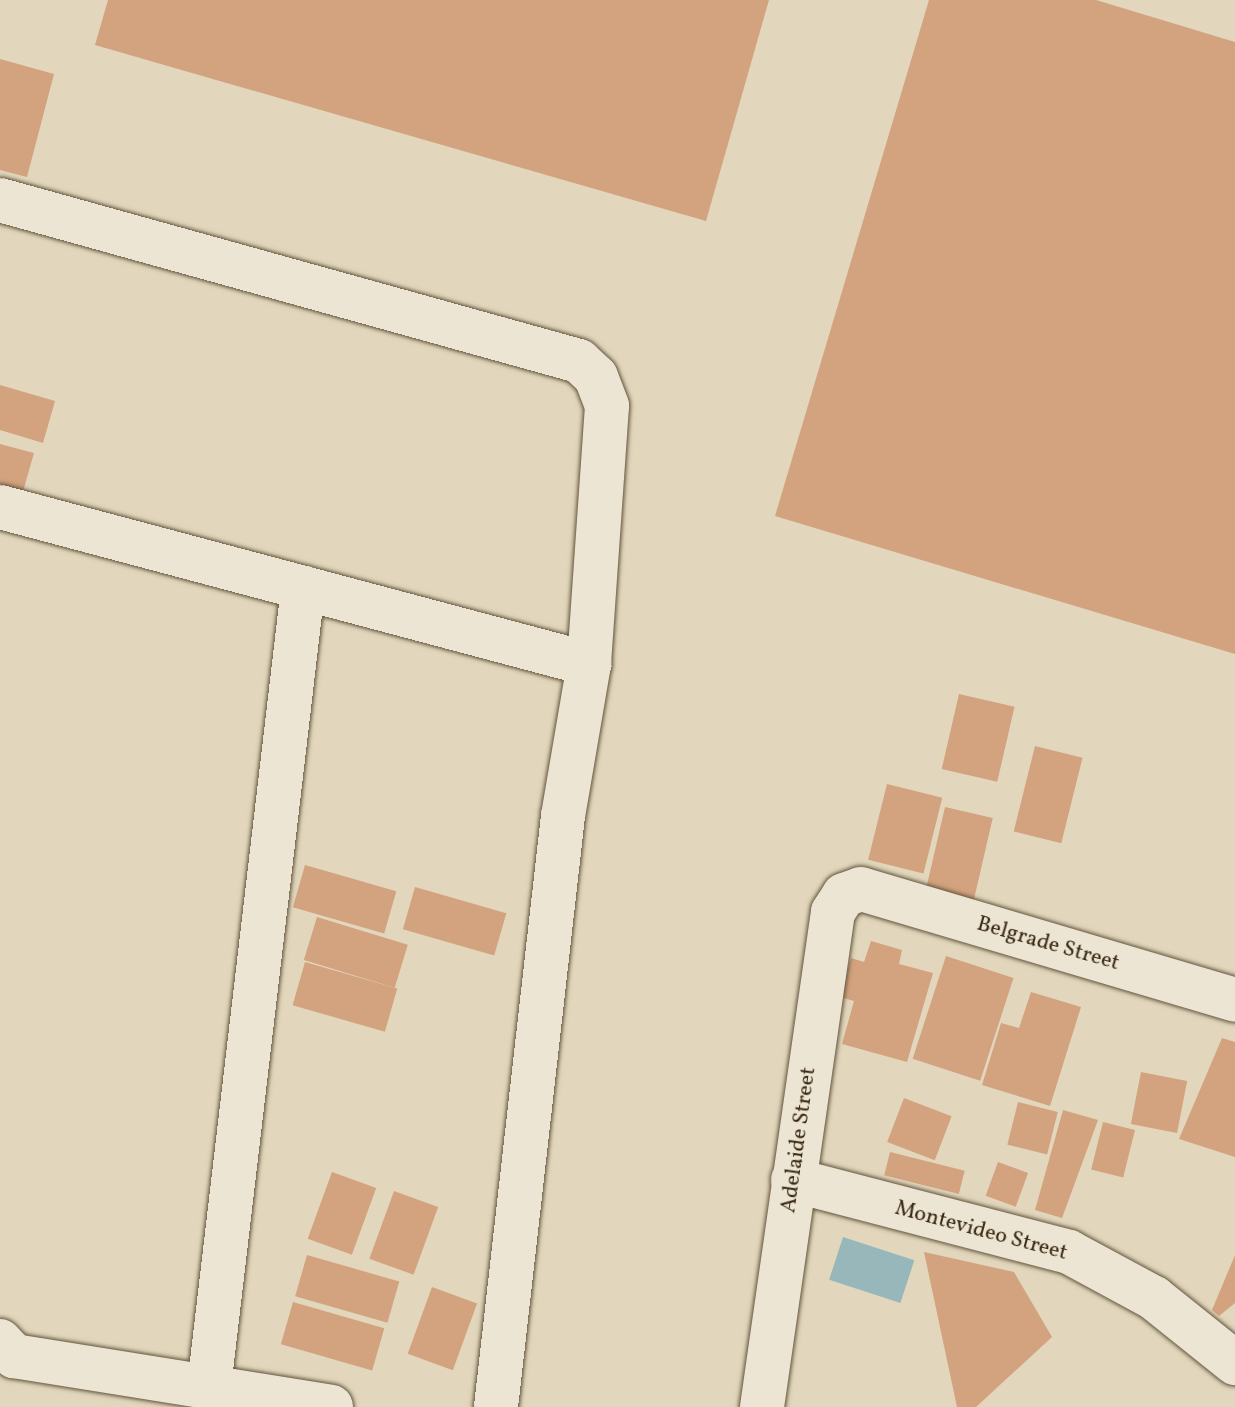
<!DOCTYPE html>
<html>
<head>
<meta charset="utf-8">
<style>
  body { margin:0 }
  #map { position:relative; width:1235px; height:1407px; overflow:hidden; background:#e2d7bc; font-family:Vollkorn,serif }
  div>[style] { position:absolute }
  .water>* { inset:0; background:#98b7ba; transform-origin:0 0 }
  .building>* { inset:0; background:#d3a27f; transform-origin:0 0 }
  .roads { filter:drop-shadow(0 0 2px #63543c) drop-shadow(0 0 2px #63543c) }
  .minor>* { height:44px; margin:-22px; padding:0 22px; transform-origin:22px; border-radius:22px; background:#ece5d3 }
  span { translate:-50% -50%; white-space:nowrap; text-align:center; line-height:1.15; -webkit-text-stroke:7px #ece5d3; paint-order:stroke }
  .street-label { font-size:22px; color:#392812 }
</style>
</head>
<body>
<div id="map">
  <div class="water">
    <i style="left:843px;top:1237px;width:75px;height:45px;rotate:18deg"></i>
  </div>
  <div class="building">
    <i style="clip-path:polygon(108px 0,769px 0,706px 221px,95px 45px)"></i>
    <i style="clip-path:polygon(929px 0,1096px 0,1235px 42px,1235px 654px,775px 516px)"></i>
    <i style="clip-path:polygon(0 59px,54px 74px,27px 177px,0 170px)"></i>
    <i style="clip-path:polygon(0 385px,55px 401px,43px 443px,0 430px)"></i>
    <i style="clip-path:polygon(0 444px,34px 453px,22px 495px,0 489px)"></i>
    <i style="left:959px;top:694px;width:57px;height:77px;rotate:13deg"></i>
    <i style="left:1035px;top:746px;width:49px;height:88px;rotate:14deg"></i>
    <i style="left:887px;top:784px;width:57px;height:78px;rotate:14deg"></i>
    <i style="left:945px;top:807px;width:49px;height:87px;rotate:13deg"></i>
    <i style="left:305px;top:865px;width:95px;height:44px;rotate:16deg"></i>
    <i style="left:415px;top:887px;width:95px;height:44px;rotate:16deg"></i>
    <i style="left:317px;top:917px;width:95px;height:45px;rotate:17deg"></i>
    <i style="clip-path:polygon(871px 941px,902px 950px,899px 964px,933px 973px,907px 1062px,842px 1044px,854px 1001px,840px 997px,851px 958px,864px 962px)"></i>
    <i style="left:946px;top:956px;width:71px;height:108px;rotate:18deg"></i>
    <i style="left:305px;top:962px;width:96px;height:45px;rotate:16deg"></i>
    <i style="clip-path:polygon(1031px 992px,1081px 1007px,1050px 1106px,982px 1085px,1001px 1023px,1019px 1028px)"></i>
    <i style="clip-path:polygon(1222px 1038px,1235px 1042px,1235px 1157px,1179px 1139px)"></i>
    <i style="left:1141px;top:1072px;width:47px;height:53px;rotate:11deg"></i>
    <i style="left:904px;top:1098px;width:51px;height:47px;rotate:21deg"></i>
    <i style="left:1018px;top:1102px;width:41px;height:44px;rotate:14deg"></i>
    <i style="clip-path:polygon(1063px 1110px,1098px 1120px,1062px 1218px,1035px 1210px)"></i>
    <i style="left:1103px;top:1122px;width:33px;height:49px;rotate:14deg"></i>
    <i style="left:890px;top:1152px;width:77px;height:24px;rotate:14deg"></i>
    <i style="left:998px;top:1162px;width:32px;height:36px;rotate:20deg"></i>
    <i style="left:332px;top:1172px;width:47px;height:71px;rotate:20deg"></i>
    <i style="left:394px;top:1191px;width:47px;height:72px;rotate:20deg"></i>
    <i style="clip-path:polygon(924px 1252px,1014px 1272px,1052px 1337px,976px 1407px,957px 1407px)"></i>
    <i style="left:307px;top:1255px;width:96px;height:43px;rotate:16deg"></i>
    <i style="clip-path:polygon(1235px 1255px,1235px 1303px,1219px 1316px,1212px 1310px)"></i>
    <i style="left:432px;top:1287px;width:48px;height:71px;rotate:20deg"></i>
    <i style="left:293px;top:1302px;width:95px;height:44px;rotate:16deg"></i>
  </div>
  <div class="roads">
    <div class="minor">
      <i style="left:0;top:200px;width:601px;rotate:15.54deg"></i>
      <i style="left:579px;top:361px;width:23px;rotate:43deg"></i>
      <i style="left:596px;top:377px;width:31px;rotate:69deg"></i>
      <i style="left:607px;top:406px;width:259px;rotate:94deg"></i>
      <i style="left:589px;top:664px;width:154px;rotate:99.7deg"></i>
      <i style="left:563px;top:816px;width:595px;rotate:96.47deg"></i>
      <i style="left:0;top:507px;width:610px;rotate:14.93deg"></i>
      <i style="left:793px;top:1180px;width:285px;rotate:14.6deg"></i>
      <i style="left:1069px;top:1252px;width:97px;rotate:28.4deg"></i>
      <i style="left:1154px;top:1298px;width:104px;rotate:38.7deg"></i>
      <i style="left:0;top:1341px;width:21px;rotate:47deg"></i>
      <i style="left:14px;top:1356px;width:321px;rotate:9.1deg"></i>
      <i style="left:209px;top:1387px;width:805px;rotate:-83.29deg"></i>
      <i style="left:762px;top:1407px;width:500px;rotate:-81.84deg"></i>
      <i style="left:833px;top:912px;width:20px;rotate:-57deg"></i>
      <i style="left:844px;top:895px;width:18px;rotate:-19deg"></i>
      <i style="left:861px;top:889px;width:390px;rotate:16.5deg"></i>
    </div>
  </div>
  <div class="street-label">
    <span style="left:1048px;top:944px;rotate:16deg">Belgrade Street</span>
    <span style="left:799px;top:1140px;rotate:-82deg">Adelaide Street</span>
    <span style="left:981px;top:1231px;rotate:15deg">Montevideo Street</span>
  </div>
</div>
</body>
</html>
